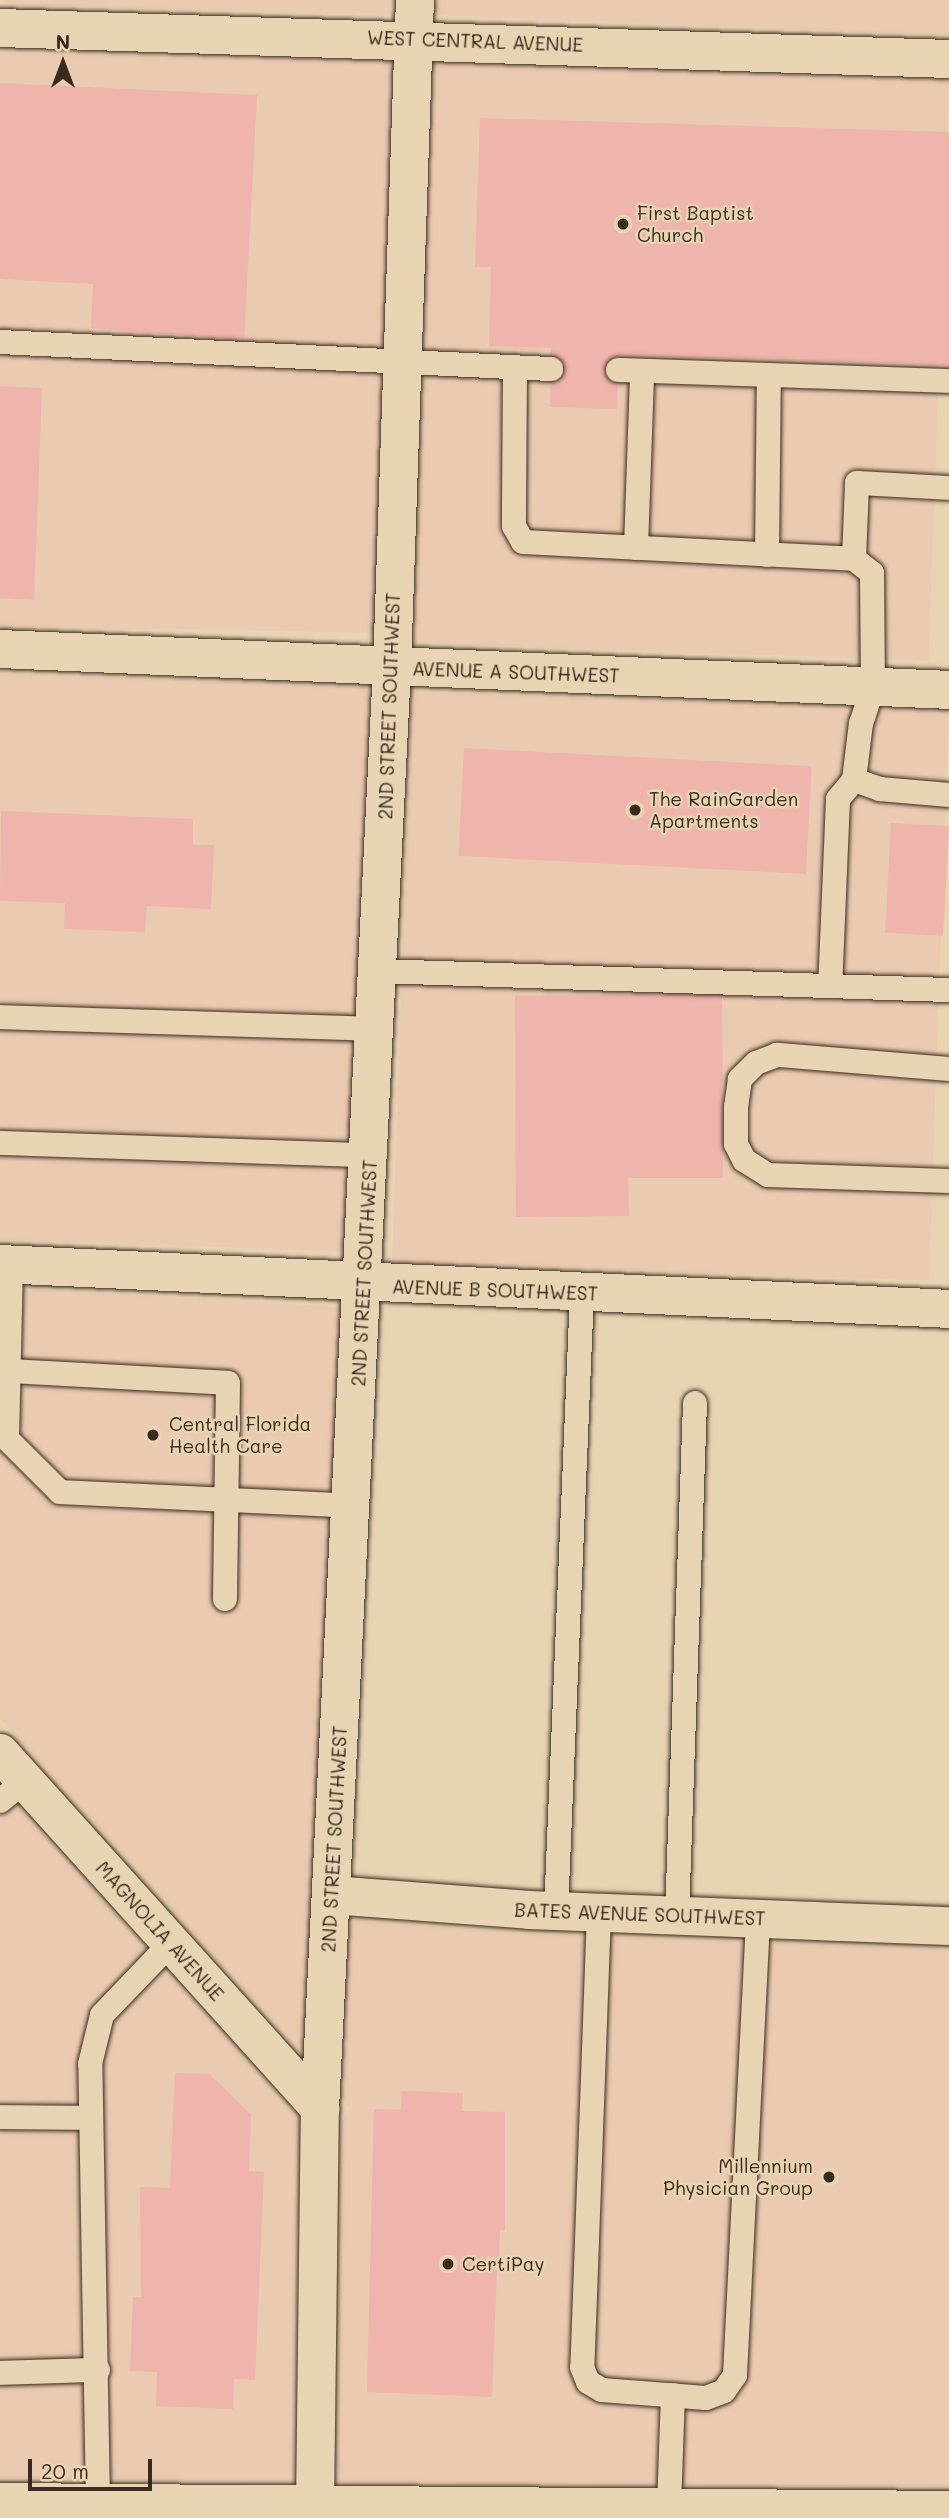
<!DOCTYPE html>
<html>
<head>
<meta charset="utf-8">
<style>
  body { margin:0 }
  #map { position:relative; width:949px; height:2518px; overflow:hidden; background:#e8d3b2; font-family:Mali,sans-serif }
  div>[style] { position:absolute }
  .built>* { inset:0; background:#eacab0; transform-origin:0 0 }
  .building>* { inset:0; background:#efb4ac; transform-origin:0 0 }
  .roads { filter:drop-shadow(0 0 2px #3b2a1e) drop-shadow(0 0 2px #3b2a1e) }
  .service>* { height:24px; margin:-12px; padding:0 12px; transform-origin:12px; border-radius:12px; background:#e8d3b2 }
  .minor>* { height:38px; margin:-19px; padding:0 19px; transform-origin:19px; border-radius:19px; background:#e8d3b2 }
  .tertiary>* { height:38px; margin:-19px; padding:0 19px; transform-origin:19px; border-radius:19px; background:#e8d3b2 }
  .secondary>* { height:38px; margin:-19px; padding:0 19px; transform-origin:19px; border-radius:19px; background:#e8d3b2 }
  .dots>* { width:19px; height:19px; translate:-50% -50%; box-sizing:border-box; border:4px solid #e8d3b2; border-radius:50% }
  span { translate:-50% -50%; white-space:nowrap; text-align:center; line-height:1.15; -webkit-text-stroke:5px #e8d3b2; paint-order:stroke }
  .street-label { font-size:19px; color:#3b2a1e }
  .poi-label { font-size:19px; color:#3b2a1e }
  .left { translate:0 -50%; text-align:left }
  .right { translate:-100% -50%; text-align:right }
  .north { position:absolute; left:28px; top:28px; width:70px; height:70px; -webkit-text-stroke:5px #e8d3b2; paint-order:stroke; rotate:0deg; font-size:19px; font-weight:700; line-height:28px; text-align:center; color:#3b2a1e }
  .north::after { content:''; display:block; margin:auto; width:24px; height:32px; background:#3b2a1e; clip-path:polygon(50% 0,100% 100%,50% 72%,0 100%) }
  .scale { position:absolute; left:28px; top:2459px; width:124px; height:32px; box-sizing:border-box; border:4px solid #3b2a1e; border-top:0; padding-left:9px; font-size:21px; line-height:24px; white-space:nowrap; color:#3b2a1e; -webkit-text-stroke:5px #e8d3b2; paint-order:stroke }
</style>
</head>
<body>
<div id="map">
  <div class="built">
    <i style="clip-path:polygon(0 0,393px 0,392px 14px,16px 5px)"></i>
    <i style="clip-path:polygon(437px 0,949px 0,949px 35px,436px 15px)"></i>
    <i style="left:0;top:53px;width:391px;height:573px;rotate:1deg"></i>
    <i style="left:434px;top:63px;width:515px;height:580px;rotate:2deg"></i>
    <i style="left:0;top:674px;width:369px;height:565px;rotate:2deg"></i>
    <i style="left:412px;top:692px;width:537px;height:570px;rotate:2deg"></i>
    <i style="clip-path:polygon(0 1288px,341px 1307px,302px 2055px,0 1718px)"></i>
    <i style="clip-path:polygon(0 1786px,299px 2120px,294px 2483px,0 2478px)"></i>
    <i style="clip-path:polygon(351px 1921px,528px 1934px,949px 1950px,949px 2487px,337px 2483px,342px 2120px,351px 2109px,343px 2100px)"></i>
  </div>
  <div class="building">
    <i style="clip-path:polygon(0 83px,257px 95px,244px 340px,91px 328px,93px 284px,0 279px)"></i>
    <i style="clip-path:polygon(480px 118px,949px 132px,949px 365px,619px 355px,617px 409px,550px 407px,551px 348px,489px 346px,491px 267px,475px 267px)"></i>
    <i style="clip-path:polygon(0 386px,42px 388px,34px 600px,0 598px)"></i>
    <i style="left:464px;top:748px;width:348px;height:108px;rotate:3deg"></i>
    <i style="clip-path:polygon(1px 811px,193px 819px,193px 845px,214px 845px,211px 909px,147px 906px,145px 932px,64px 929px,65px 903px,0 901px)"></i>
    <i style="left:891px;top:823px;width:58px;height:110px;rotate:3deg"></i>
    <i style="clip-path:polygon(722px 994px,723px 1178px,628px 1178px,629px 1216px,516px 1217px,515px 996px)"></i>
    <i style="clip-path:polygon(175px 2073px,210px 2074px,251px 2115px,249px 2171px,264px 2172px,255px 2380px,234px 2379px,233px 2409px,156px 2406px,157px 2372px,130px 2371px,133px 2297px,141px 2297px,140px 2187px,170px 2188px)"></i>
    <i style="clip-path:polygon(402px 2091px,463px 2093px,462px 2111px,505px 2112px,505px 2230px,500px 2230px,499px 2257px,487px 2256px,486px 2269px,497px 2270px,492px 2397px,367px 2392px,374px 2109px,401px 2110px)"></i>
  </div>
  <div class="roads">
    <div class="service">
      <i style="left:0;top:342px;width:552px;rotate:2.81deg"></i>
      <i style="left:515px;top:367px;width:159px;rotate:90.4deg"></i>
      <i style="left:514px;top:526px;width:18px;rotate:61deg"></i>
      <i style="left:523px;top:542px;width:331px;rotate:2.9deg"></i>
      <i style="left:854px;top:559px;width:23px;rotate:38deg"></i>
      <i style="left:872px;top:573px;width:114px;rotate:89.5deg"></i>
      <i style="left:873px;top:687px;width:38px;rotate:108deg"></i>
      <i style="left:861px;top:723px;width:57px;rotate:97deg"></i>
      <i style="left:854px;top:780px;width:25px;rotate:130deg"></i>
      <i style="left:838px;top:799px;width:187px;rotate:92.4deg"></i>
      <i style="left:618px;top:370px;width:331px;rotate:1.9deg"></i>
      <i style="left:636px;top:548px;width:176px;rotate:-88deg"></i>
      <i style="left:767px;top:555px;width:178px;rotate:-89.4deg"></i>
      <i style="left:854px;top:559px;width:76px;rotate:-87.7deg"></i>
      <i style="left:857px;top:483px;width:92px;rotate:3.1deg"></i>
      <i style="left:854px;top:780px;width:28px;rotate:19deg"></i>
      <i style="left:880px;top:789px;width:69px;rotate:5deg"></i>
      <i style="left:378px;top:971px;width:571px;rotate:1.91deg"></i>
      <i style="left:0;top:1017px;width:375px;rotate:1.8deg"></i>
      <i style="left:949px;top:1069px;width:173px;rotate:-175.3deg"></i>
      <i style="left:777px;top:1055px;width:22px;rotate:159deg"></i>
      <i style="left:756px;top:1063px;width:23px;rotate:135deg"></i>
      <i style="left:740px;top:1079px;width:28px;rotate:98deg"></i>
      <i style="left:736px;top:1107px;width:37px;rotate:90deg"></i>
      <i style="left:736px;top:1144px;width:18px;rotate:63deg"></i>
      <i style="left:744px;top:1160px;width:28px;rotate:32deg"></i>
      <i style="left:768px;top:1175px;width:181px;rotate:1.9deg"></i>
      <i style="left:0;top:1143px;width:370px;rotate:1.9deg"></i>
      <i style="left:11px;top:1264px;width:175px;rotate:91.3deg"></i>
      <i style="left:7px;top:1439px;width:75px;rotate:45deg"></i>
      <i style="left:60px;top:1492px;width:292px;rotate:2.7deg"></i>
      <i style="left:8px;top:1371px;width:220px;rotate:3.1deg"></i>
      <i style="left:228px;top:1383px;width:216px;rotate:90.8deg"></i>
      <i style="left:0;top:1801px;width:32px;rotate:-39deg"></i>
      <i style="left:556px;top:1911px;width:619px;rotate:-87.59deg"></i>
      <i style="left:599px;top:1913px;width:454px;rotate:92.1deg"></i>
      <i style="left:582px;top:2367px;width:16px;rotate:68deg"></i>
      <i style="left:588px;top:2382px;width:16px;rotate:30deg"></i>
      <i style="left:602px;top:2390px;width:104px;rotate:4.4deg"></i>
      <i style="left:706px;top:2398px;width:19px;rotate:-21deg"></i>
      <i style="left:724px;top:2391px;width:19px;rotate:-55deg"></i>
      <i style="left:735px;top:2375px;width:457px;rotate:-87.1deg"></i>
      <i style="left:677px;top:1916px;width:513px;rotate:-87.99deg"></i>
      <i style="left:0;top:2117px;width:91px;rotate:0.6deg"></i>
      <i style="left:0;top:2373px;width:98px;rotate:-1.8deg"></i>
      <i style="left:98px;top:2503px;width:439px;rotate:-91deg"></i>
      <i style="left:90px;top:2064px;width:50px;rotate:-76.2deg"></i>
      <i style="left:102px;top:2015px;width:100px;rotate:-46.2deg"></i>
      <i style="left:669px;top:2508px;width:113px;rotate:-88deg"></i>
    </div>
    <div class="minor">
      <i style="left:0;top:649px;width:950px;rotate:2.47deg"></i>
      <i style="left:0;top:1264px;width:950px;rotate:2.71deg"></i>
      <i style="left:0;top:1753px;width:479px;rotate:48deg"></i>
      <i style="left:331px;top:1895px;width:199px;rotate:4.3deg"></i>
      <i style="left:529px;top:1910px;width:420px;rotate:2.2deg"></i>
      <i style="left:315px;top:2507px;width:398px;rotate:-89.3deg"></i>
      <i style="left:320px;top:2109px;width:1444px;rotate:-87.14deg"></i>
      <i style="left:392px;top:667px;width:667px;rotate:-88.03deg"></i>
    </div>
    <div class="tertiary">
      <i style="left:0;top:2502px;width:949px;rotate:0.48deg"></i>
    </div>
    <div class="secondary">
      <i style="left:0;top:28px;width:950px;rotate:1.87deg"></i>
    </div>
  </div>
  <div class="dots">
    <i style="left:623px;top:224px;background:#3b2a1e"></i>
    <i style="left:635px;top:810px;background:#3b2a1e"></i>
    <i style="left:153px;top:1435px;background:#3b2a1e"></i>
    <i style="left:829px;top:2177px;background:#3b2a1e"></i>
    <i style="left:448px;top:2264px;background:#3b2a1e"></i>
  </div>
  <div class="street-label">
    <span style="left:475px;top:41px;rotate:2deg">WEST CENTRAL AVENUE</span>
    <span style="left:516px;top:672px;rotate:2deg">AVENUE A SOUTHWEST</span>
    <span style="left:389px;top:706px;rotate:-88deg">2ND STREET SOUTHWEST</span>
    <span style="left:364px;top:1273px;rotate:-87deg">2ND STREET SOUTHWEST</span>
    <span style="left:495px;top:1290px;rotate:2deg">AVENUE B SOUTHWEST</span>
    <span style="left:334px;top:1839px;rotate:-87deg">2ND STREET SOUTHWEST</span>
    <span style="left:640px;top:1914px;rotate:2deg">BATES AVENUE SOUTHWEST</span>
    <span style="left:160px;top:1931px;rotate:48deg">MAGNOLIA AVENUE</span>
  </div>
  <div class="poi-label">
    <span class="left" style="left:637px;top:224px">First Baptist<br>Church</span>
    <span class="left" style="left:649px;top:810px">The RainGarden<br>Apartments</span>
    <span class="left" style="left:169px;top:1435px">Central Florida<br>Health Care</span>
    <span class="right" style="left:813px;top:2177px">Millennium<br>Physician Group</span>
    <span class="left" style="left:462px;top:2264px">CertiPay</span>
  </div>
  <div class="north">N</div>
  <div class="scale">20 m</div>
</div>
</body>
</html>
